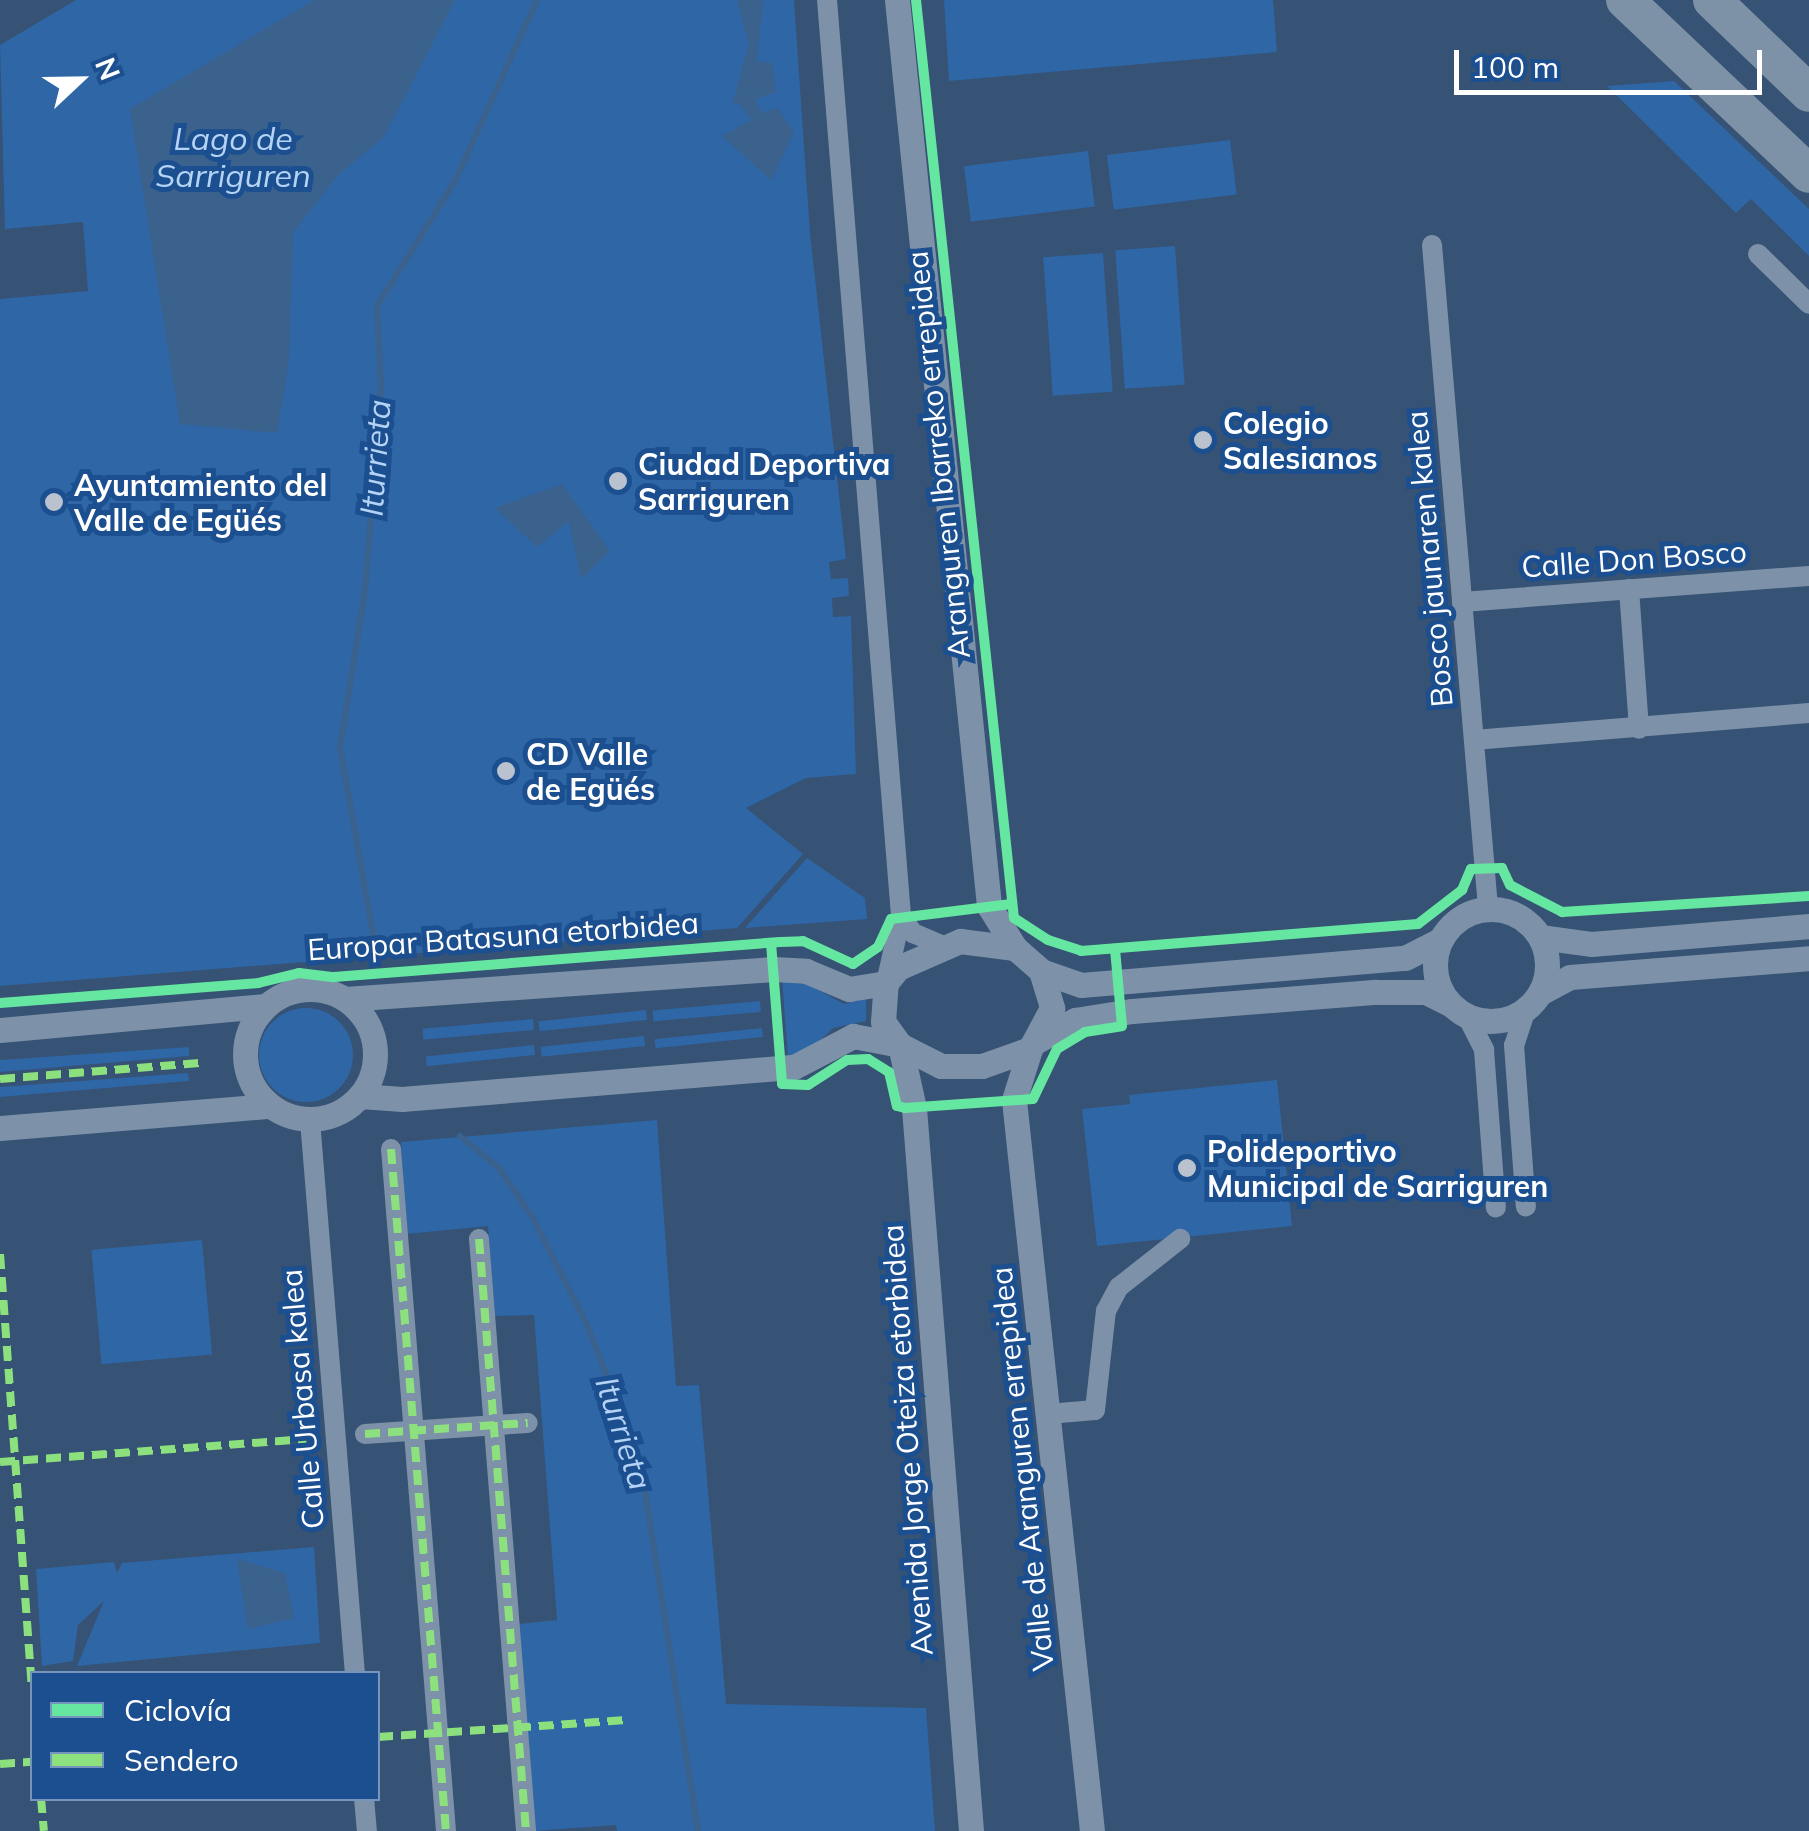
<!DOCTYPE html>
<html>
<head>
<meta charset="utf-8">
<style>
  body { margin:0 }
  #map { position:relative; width:1809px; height:1831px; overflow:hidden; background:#365274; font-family:Mulish,sans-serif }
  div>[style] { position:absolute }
  .green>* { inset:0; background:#2f66a5; transform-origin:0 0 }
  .round { border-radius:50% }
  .water>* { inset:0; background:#3b618d }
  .stream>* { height:6px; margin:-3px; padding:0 3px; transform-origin:3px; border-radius:3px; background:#3b618d }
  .minor>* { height:20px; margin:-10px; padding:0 10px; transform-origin:10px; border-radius:10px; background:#7d92a8 }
  .tertiary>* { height:25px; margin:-12.5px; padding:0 12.5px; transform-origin:12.5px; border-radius:12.5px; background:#7d92a8 }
  .tertiary>.ring { margin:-12.5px; padding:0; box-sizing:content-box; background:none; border:25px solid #7d92a8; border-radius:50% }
  .motorway>* { height:38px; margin:-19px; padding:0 19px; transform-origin:19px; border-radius:19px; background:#7e92a7 }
  .quiet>* { height:8px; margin-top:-4px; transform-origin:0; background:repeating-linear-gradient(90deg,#8de07e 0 15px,transparent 0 23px) }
  .cycleway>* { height:10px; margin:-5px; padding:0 5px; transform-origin:5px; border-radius:5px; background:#66e7a1 }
  .dots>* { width:28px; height:28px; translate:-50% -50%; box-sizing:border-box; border:5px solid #1b4f8f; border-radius:50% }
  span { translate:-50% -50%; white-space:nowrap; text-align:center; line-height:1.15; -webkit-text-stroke:10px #1b4f8f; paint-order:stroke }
  .poi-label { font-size:30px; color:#fff; font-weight:700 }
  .left { translate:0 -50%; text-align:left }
  .street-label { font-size:30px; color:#fff }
  .water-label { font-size:32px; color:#b5d3f5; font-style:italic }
  .legend { position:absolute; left:30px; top:1671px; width:350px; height:130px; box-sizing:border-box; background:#1b4f8f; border:2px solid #7695bc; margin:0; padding:12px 18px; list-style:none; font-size:30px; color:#fff }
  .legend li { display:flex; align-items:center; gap:20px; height:50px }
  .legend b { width:50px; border:2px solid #7695bc }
  .north { position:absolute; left:30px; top:30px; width:100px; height:100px; -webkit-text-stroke:8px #1b4f8f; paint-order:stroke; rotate:68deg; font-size:28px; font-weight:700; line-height:40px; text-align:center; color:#fff }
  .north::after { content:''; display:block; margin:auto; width:35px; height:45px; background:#fff; clip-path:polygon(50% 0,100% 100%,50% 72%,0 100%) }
  .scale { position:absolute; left:1454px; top:50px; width:308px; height:45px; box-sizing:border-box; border:5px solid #fff; border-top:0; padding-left:12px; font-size:30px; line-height:35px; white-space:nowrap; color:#fff; -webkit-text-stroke:8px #1b4f8f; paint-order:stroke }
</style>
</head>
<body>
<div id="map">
  <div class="green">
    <i style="clip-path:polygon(76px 0,794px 0,810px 233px,846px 559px,829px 562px,831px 579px,848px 578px,849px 596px,832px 598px,833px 617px,851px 616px,856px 774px,806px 778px,746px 808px,803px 854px,737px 928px,0 986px,0 299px,88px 291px,83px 222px,5px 229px,0 45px)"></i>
    <i style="clip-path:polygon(944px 0,1273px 0,1277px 52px,949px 81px)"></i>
    <i style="clip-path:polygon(1674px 81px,1809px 209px,1809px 256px,1751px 199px,1736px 213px,1607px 86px)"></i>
    <i style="left:1230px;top:140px;width:55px;height:124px;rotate:83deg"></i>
    <i style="left:1088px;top:151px;width:56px;height:125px;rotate:83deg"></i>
    <i style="left:1175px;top:246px;width:139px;height:60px;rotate:86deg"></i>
    <i style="left:1103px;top:253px;width:139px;height:60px;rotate:86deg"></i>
    <i style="clip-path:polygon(807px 858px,865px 898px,867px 919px,745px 928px)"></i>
    <i style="clip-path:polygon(782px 979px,805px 983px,844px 1004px,866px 999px,866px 1021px,833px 1028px,811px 1049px,788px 1056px)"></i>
    <i style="left:760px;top:1001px;width:11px;height:108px;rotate:85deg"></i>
    <i class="round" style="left:259px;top:1008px;width:94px;height:94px"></i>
    <i style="left:646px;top:1010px;width:10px;height:108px;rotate:84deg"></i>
    <i style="left:533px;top:1019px;width:11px;height:111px;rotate:85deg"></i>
    <i style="left:762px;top:1028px;width:9px;height:108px;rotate:84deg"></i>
    <i style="left:644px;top:1036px;width:10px;height:104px;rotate:84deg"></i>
    <i style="left:534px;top:1045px;width:10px;height:109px;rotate:84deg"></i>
    <i style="clip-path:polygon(189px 1047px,189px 1056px,0 1072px,0 1060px)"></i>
    <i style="clip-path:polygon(188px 1073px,189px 1081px,0 1097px,0 1087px)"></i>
    <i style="clip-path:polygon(1277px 1080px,1292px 1226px,1097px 1246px,1082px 1109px,1130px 1104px,1129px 1095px)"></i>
    <i style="clip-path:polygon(657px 1120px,676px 1386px,699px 1385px,726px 1704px,926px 1708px,935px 1831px,617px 1831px,616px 1825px,534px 1831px,519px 1624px,557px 1620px,534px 1315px,495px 1316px,488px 1226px,406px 1234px,401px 1142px)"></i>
    <i style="left:202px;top:1240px;width:115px;height:111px;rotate:85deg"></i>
    <i style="clip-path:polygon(314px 1547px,320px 1643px,77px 1666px,104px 1601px,78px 1625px,73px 1661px,42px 1666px,36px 1569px,114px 1562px,117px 1573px,122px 1563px)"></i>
  </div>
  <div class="water">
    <i style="clip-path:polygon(314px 0,455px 0,384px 137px,337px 176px,293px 233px,289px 361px,277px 433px,180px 424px,130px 109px)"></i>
    <i style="clip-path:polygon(737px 0,763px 0,757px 61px,772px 63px,776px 92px,755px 100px,762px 113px,778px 108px,794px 133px,771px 180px,722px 136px,751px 120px,740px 104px,732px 105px,749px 44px)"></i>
    <i style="clip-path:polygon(562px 484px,610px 551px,581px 579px,569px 521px,537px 547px,495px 508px)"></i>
    <i style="clip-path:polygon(237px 1559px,285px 1573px,294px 1618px,248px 1629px)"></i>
  </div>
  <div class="stream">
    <i style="left:376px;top:951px;width:207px;rotate:-100deg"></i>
    <i style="left:340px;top:747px;width:158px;rotate:-80.9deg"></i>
    <i style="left:365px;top:591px;width:206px;rotate:-85.5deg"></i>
    <i style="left:381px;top:386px;width:80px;rotate:-92.9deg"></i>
    <i style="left:377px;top:306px;width:147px;rotate:-58deg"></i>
    <i style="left:455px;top:181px;width:199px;rotate:-65.6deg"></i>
    <i style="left:460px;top:1136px;width:50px;rotate:39.4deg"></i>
    <i style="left:499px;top:1168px;width:60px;rotate:55.8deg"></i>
    <i style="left:533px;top:1218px;width:120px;rotate:63.2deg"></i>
    <i style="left:587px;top:1325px;width:145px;rotate:68.6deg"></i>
    <i style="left:640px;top:1460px;width:376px;rotate:81.1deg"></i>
  </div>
  <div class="minor">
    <i style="left:827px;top:0;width:919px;rotate:85.38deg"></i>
    <i style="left:901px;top:916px;width:69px;rotate:102.6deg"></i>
    <i style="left:1432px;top:245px;width:665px;rotate:85.17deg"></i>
    <i style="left:1758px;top:254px;width:71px;rotate:44.4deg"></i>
    <i style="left:1629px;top:589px;width:140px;rotate:85.9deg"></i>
    <i style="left:1462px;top:602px;width:348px;rotate:-4.3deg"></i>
    <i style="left:1474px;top:740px;width:336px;rotate:-4.6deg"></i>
    <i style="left:901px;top:916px;width:21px;rotate:55deg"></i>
    <i style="left:913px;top:933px;width:33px;rotate:23deg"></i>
    <i style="left:1526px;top:1009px;width:38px;rotate:108deg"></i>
    <i style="left:1514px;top:1045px;width:162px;rotate:85.8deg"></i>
    <i style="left:1467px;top:1016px;width:38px;rotate:63deg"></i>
    <i style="left:1484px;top:1050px;width:158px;rotate:85.7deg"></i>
    <i style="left:310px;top:1120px;width:556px;rotate:85.36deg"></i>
    <i style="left:391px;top:1149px;width:684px;rotate:85.39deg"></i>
    <i style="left:479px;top:1239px;width:594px;rotate:85.46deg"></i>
    <i style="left:1048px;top:1414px;width:47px;rotate:-4.9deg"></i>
    <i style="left:1095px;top:1410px;width:100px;rotate:-83.7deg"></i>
    <i style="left:1106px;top:1311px;width:27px;rotate:-62deg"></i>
    <i style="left:1119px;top:1287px;width:78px;rotate:-38.2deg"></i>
    <i style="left:365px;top:1434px;width:163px;rotate:-3.9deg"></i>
    <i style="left:364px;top:1798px;width:33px;rotate:85deg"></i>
  </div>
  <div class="tertiary">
    <i style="left:897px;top:0;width:911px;rotate:84.2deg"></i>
    <i style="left:989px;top:906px;width:49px;rotate:58.2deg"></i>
    <i class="ring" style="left:1435px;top:909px;width:87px;height:87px"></i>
    <i style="left:1540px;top:937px;width:51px;rotate:7.8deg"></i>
    <i style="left:1591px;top:944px;width:219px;rotate:-4.7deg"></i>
    <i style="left:960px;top:941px;width:55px;rotate:7.3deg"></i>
    <i style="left:1015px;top:948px;width:35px;rotate:41deg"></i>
    <i style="left:1041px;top:971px;width:39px;rotate:73deg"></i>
    <i style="left:1052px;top:1008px;width:47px;rotate:118.2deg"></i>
    <i style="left:1030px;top:1049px;width:51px;rotate:160.5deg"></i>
    <i style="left:982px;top:1066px;width:41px;rotate:180deg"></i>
    <i style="left:941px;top:1066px;width:46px;rotate:-152.9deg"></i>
    <i style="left:900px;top:1045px;width:29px;rotate:-126deg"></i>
    <i style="left:883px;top:1022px;width:39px;rotate:-86deg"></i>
    <i style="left:886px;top:983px;width:19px;rotate:-51deg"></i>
    <i style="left:898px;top:968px;width:68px;rotate:-23.5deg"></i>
    <i style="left:1041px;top:971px;width:42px;rotate:19.3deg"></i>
    <i style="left:1081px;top:985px;width:325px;rotate:-4.8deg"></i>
    <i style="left:1405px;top:958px;width:38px;rotate:-27deg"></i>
    <i class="ring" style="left:245px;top:989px;width:105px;height:105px"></i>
    <i style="left:1540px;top:993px;width:34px;rotate:-28deg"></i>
    <i style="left:1570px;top:977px;width:240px;rotate:-4.5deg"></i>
    <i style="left:345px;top:999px;width:429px;rotate:-4deg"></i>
    <i style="left:773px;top:969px;width:33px;rotate:3deg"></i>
    <i style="left:806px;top:971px;width:47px;rotate:22.7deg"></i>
    <i style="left:849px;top:989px;width:37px;rotate:-9deg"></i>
    <i style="left:0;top:1030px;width:266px;rotate:-5.2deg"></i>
    <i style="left:1035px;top:1042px;width:46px;rotate:-28.8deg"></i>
    <i style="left:1075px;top:1020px;width:58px;rotate:-9deg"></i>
    <i style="left:1132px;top:1011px;width:245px;rotate:-4.5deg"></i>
    <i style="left:1376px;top:992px;width:50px"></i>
    <i style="left:1426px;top:992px;width:28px;rotate:27deg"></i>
    <i style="left:1030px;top:1049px;width:53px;rotate:107.4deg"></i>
    <i style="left:1014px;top:1100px;width:735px;rotate:83.91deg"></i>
    <i style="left:360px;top:1096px;width:42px;rotate:4.1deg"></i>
    <i style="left:402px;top:1099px;width:393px;rotate:-4.7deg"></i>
    <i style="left:794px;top:1067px;width:67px;rotate:-27.7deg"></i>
    <i style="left:853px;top:1036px;width:48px;rotate:10.8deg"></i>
    <i style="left:900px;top:1045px;width:65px;rotate:77.5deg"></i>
    <i style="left:914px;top:1108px;width:725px;rotate:85.49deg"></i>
    <i style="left:0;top:1128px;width:271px;rotate:-4.7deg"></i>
  </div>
  <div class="motorway">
    <i style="left:1625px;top:0;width:253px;rotate:43.4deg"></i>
    <i style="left:1712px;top:0;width:134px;rotate:43.8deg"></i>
  </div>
  <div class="quiet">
    <i style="left:0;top:1079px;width:200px;rotate:-4.6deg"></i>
    <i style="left:391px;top:1149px;width:684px;rotate:85.39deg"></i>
    <i style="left:479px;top:1239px;width:594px;rotate:85.46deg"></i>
    <i style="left:0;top:1254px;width:432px;rotate:85.8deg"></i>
    <i style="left:365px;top:1434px;width:163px;rotate:-3.9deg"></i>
    <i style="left:0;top:1462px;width:307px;rotate:-4.3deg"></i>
    <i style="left:378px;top:1737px;width:252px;rotate:-3.9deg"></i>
    <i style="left:0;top:1764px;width:32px;rotate:-4deg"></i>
    <i style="left:41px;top:1798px;width:33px;rotate:85deg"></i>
  </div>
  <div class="cycleway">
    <i style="left:916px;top:0;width:923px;rotate:83.91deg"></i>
    <i style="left:1014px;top:918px;width:40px;rotate:32.9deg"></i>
    <i style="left:1048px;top:940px;width:35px;rotate:18deg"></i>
    <i style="left:1081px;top:951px;width:338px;rotate:-4.6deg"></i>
    <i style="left:1418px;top:924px;width:56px;rotate:-37.7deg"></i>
    <i style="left:1462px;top:890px;width:23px;rotate:-67deg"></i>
    <i style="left:1471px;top:869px;width:31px;rotate:-2deg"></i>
    <i style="left:1502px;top:868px;width:19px;rotate:65deg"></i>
    <i style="left:1510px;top:885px;width:59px;rotate:27.4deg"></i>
    <i style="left:1562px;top:912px;width:248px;rotate:-3.7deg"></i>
    <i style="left:771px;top:943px;width:141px;rotate:85.5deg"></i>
    <i style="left:782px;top:1084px;width:26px;rotate:2deg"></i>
    <i style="left:808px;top:1085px;width:46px;rotate:-32.7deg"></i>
    <i style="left:847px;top:1060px;width:21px;rotate:-3deg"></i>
    <i style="left:868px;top:1059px;width:25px;rotate:32deg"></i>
    <i style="left:889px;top:1072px;width:35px;rotate:77deg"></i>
    <i style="left:897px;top:1106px;width:8px;rotate:14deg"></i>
    <i style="left:905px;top:1108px;width:128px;rotate:-4deg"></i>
    <i style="left:1033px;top:1099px;width:55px;rotate:-64.4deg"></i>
    <i style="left:1057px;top:1049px;width:33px;rotate:-31deg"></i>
    <i style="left:1085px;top:1032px;width:37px;rotate:-9deg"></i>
    <i style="left:1122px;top:1026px;width:77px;rotate:-95.2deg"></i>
    <i style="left:0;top:1003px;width:259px;rotate:-4.4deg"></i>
    <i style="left:258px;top:983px;width:42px;rotate:-13.7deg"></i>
    <i style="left:299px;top:973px;width:35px;rotate:7deg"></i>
    <i style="left:334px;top:977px;width:447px;rotate:-4.5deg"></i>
    <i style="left:780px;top:942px;width:23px;rotate:-2deg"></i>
    <i style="left:803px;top:941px;width:55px;rotate:24.7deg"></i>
    <i style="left:853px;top:964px;width:30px;rotate:-34deg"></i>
    <i style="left:878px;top:947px;width:31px;rotate:-65deg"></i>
    <i style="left:891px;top:919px;width:121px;rotate:-7.1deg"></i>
  </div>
  <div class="dots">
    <i style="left:1203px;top:440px;background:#b9c2ce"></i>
    <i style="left:618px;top:481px;background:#b9c2ce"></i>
    <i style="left:54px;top:502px;background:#b9c2ce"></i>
    <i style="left:506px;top:771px;background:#b9c2ce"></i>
    <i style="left:1187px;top:1168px;background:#b9c2ce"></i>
  </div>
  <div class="poi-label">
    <span class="left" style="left:1223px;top:440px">Colegio<br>Salesianos</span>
    <span class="left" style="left:638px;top:481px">Ciudad Deportiva<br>Sarriguren</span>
    <span class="left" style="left:74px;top:502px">Ayuntamiento del<br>Valle de Egüés</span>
    <span class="left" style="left:526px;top:771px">CD Valle<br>de Egüés</span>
    <span class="left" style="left:1207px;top:1168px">Polideportivo<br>Municipal de Sarriguren</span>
  </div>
  <div class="street-label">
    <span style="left:938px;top:455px;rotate:-96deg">Aranguren Ibarreko errepidea</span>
    <span style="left:1429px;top:559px;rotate:-95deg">Bosco jaunaren kalea</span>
    <span style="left:1634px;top:559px;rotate:-4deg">Calle Don Bosco</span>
    <span style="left:503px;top:936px;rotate:-4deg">Europar Batasuna etorbidea</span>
    <span style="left:302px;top:1399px;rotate:-95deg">Calle Urbasa kalea</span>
    <span style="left:907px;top:1440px;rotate:-94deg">Avenida Jorge Oteiza etorbidea</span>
    <span style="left:1022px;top:1469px;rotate:-96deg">Valle de Aranguren errepidea</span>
  </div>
  <div class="water-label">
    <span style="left:233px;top:157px">Lago de<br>Sarriguren</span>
    <span style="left:375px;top:458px;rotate:-86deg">Iturrieta</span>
    <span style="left:624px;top:1433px;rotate:72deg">Iturrieta</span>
  </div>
  <ul class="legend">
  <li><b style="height:12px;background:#66e7a1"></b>Ciclovía</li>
  <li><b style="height:12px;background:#8de07e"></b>Sendero</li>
  </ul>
  <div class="north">N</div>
  <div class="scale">100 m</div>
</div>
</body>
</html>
